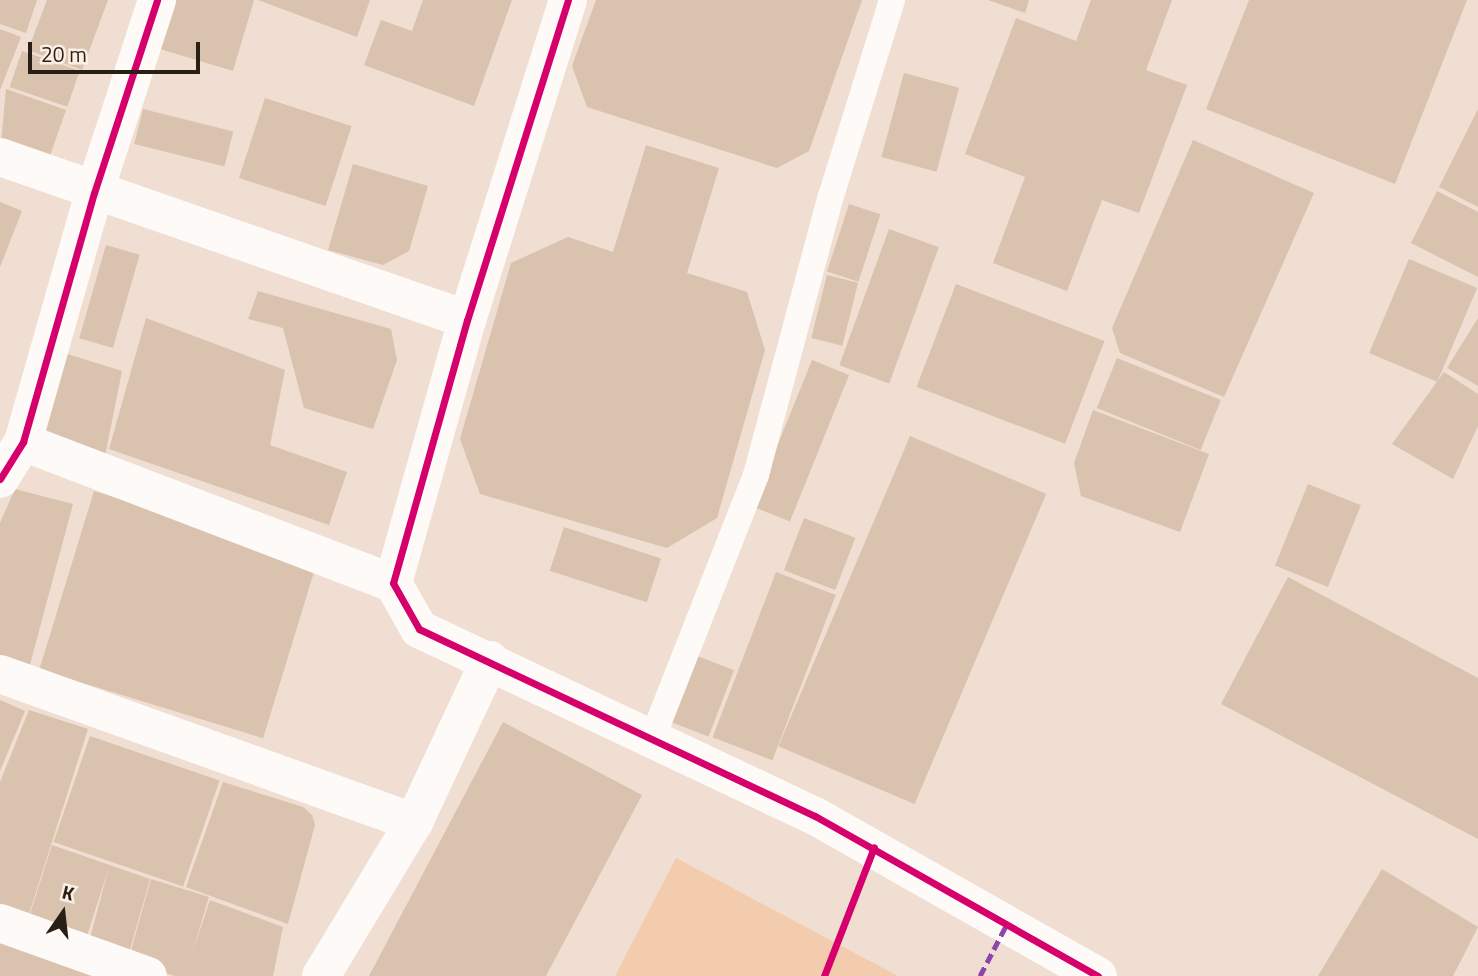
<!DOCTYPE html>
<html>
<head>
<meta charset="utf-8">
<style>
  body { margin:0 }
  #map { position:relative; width:1478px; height:976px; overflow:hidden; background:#efded1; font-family:"Titillium Web",sans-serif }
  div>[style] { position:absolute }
  .green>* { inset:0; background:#f2ccad }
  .building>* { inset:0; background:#d9c2ae; transform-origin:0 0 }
  .lane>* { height:26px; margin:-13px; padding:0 13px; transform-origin:13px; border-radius:13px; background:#fdfaf8 }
  .street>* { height:38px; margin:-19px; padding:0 19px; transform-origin:19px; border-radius:19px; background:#fdfaf8 }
  .quiet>* { height:5px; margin-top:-2.5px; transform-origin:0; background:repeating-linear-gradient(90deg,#8e44ad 0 10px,transparent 0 15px) }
  .cycleway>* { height:7px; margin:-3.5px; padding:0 3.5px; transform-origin:3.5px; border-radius:3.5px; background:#d6006c }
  span { translate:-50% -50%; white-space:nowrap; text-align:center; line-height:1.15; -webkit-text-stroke:5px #fbeee4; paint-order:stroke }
  .north { position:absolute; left:28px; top:878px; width:70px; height:70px; -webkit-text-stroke:5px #fbeee4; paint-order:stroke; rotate:14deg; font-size:19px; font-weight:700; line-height:28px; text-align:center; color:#2a1f15 }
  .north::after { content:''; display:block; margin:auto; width:24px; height:32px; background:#2a1f15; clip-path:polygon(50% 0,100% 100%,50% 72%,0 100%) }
  .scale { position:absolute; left:28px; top:42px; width:172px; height:32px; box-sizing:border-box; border:4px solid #2a1f15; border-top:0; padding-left:9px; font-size:21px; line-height:24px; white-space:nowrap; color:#2a1f15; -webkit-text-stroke:5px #fbeee4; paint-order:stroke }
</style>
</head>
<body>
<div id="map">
  <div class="green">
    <i style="clip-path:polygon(676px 858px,898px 976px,615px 976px)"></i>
  </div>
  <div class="building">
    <i style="clip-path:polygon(0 0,37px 0,26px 33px,0 24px)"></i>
    <i style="clip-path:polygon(47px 0,108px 0,82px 70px,28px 50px)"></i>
    <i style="clip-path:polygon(174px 0,254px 0,233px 71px,160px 49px)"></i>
    <i style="clip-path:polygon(258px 0,370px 0,357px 37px)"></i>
    <i style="clip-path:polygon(423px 0,512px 0,474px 106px,364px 65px,381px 20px,412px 31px)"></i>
    <i style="clip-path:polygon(596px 0,862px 0,809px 151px,777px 168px,587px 107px,572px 66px)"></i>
    <i style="clip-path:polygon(988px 0,1029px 0,1025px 13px)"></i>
    <i style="clip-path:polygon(1091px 0,1172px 0,1146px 70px,1187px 85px,1139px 213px,1102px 200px,1067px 291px,993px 263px,1025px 177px,965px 154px,1016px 18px,1076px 41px)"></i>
    <i style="clip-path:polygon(1249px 0,1467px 0,1395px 184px,1206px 109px)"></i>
    <i style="clip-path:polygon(0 29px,21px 37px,0 90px)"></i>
    <i style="left:22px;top:51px;width:61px;height:38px;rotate:19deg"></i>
    <i style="left:904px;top:73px;width:57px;height:87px;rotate:15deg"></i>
    <i style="clip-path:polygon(6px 89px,66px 110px,45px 170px,0 155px)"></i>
    <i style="left:265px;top:98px;width:91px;height:84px;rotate:18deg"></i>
    <i style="left:143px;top:109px;width:93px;height:36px;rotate:14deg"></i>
    <i style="clip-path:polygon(1478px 109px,1478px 207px,1439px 187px)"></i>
    <i style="clip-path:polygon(1193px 140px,1314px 193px,1224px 397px,1120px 353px,1112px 328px)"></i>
    <i style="clip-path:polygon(646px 145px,719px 168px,687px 273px,747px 292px,765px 350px,717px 518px,667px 548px,480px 494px,460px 439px,511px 263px,568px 237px,613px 252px)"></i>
    <i style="clip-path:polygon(353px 164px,428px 186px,409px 251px,383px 265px,328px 250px)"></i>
    <i style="clip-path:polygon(1437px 191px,1478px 212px,1478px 277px,1411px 243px)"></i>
    <i style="clip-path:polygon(0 202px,22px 211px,0 267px)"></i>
    <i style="left:849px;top:204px;width:33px;height:71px;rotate:18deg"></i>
    <i style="left:889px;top:229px;width:53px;height:145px;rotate:20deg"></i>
    <i style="left:106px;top:245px;width:35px;height:97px;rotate:16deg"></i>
    <i style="left:1409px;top:259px;width:74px;height:102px;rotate:23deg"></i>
    <i style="left:827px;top:275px;width:32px;height:65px;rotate:14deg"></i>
    <i style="left:956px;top:284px;width:159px;height:110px;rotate:21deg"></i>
    <i style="clip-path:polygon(258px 291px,391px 329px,397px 360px,373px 429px,304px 408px,283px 328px,248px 319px)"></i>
    <i style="clip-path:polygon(146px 318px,285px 370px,270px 445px,347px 472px,329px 525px,109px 449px)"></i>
    <i style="clip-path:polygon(1478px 318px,1478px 386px,1447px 368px)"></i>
    <i style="clip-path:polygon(61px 352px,122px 371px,103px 466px,33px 441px)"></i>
    <i style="left:1117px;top:358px;width:112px;height:54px;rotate:22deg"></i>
    <i style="left:812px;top:360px;width:40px;height:158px;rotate:22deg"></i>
    <i style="clip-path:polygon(1444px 372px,1478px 394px,1478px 426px,1453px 479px,1392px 444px)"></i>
    <i style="clip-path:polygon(1093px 410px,1209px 454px,1180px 532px,1081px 496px,1074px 463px)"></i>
    <i style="left:910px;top:436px;width:148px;height:337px;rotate:23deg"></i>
    <i style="left:1308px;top:484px;width:57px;height:88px;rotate:22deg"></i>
    <i style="clip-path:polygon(15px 489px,73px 504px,28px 672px,0 663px,0 523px)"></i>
    <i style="left:94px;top:491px;width:234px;height:187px;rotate:17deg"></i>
    <i style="left:804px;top:518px;width:55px;height:56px;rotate:21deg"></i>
    <i style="left:564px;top:527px;width:102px;height:46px;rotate:18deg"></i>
    <i style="left:776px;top:572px;width:64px;height:177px;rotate:21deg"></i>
    <i style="clip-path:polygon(1288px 577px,1478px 678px,1478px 839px,1221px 704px)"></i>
    <i style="left:692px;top:654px;width:45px;height:71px;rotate:21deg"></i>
    <i style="clip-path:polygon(0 700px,25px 711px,0 771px)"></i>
    <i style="clip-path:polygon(29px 710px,88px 729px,28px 917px,0 906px,0 782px)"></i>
    <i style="clip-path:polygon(503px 722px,642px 795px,546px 976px,369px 976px)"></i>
    <i style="left:90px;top:736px;width:137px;height:112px;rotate:19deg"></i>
    <i style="clip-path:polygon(223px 782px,303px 807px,312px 815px,315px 825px,288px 924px,186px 887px)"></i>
    <i style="clip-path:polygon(52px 845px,150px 879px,129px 953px,90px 938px,109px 867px,87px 936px,28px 920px)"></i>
    <i style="clip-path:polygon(1382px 869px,1478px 927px,1453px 976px,1318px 976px)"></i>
    <i style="clip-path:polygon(151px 879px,209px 897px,192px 954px,210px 900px,283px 927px,273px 976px,175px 976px,128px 961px)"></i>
    <i style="clip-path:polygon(0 937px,96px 976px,0 976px)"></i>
  </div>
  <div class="lane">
    <i style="left:652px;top:739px;width:284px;rotate:-68.5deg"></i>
    <i style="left:756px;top:475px;width:289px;rotate:-75deg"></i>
    <i style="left:831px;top:196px;width:205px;rotate:-72.7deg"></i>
  </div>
  <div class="street">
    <i style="left:568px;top:0;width:336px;rotate:107.5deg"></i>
    <i style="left:467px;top:320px;width:273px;rotate:105.7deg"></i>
    <i style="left:393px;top:583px;width:53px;rotate:60.5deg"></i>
    <i style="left:419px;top:629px;width:438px;rotate:25.3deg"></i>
    <i style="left:815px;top:816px;width:325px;rotate:29.5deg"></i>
    <i style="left:0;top:157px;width:495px;rotate:19.2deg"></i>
    <i style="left:23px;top:442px;width:396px;rotate:20.9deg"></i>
    <i style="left:0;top:479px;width:44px;rotate:-58.1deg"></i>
    <i style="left:23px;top:442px;width:259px;rotate:-74.1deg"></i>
    <i style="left:94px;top:193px;width:203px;rotate:-71.9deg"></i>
    <i style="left:0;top:674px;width:440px;rotate:19.7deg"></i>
    <i style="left:0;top:923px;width:157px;rotate:19.7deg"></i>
    <i style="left:321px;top:976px;width:180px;rotate:-58.9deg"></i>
    <i style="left:414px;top:822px;width:179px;rotate:-64.9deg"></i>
  </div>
  <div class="quiet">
    <i style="left:980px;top:976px;width:59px;rotate:-62.6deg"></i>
  </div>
  <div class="cycleway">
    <i style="left:568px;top:0;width:336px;rotate:107.5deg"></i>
    <i style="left:467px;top:320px;width:273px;rotate:105.7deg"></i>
    <i style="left:393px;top:583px;width:53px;rotate:60.5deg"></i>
    <i style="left:419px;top:629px;width:438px;rotate:25.3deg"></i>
    <i style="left:815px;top:816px;width:325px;rotate:29.5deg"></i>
    <i style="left:0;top:479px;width:44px;rotate:-58.1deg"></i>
    <i style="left:23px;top:442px;width:259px;rotate:-74.1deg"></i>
    <i style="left:94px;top:193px;width:203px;rotate:-71.9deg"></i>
    <i style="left:824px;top:976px;width:138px;rotate:-68.8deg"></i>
  </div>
  <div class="north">K</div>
  <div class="scale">20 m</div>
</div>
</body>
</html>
